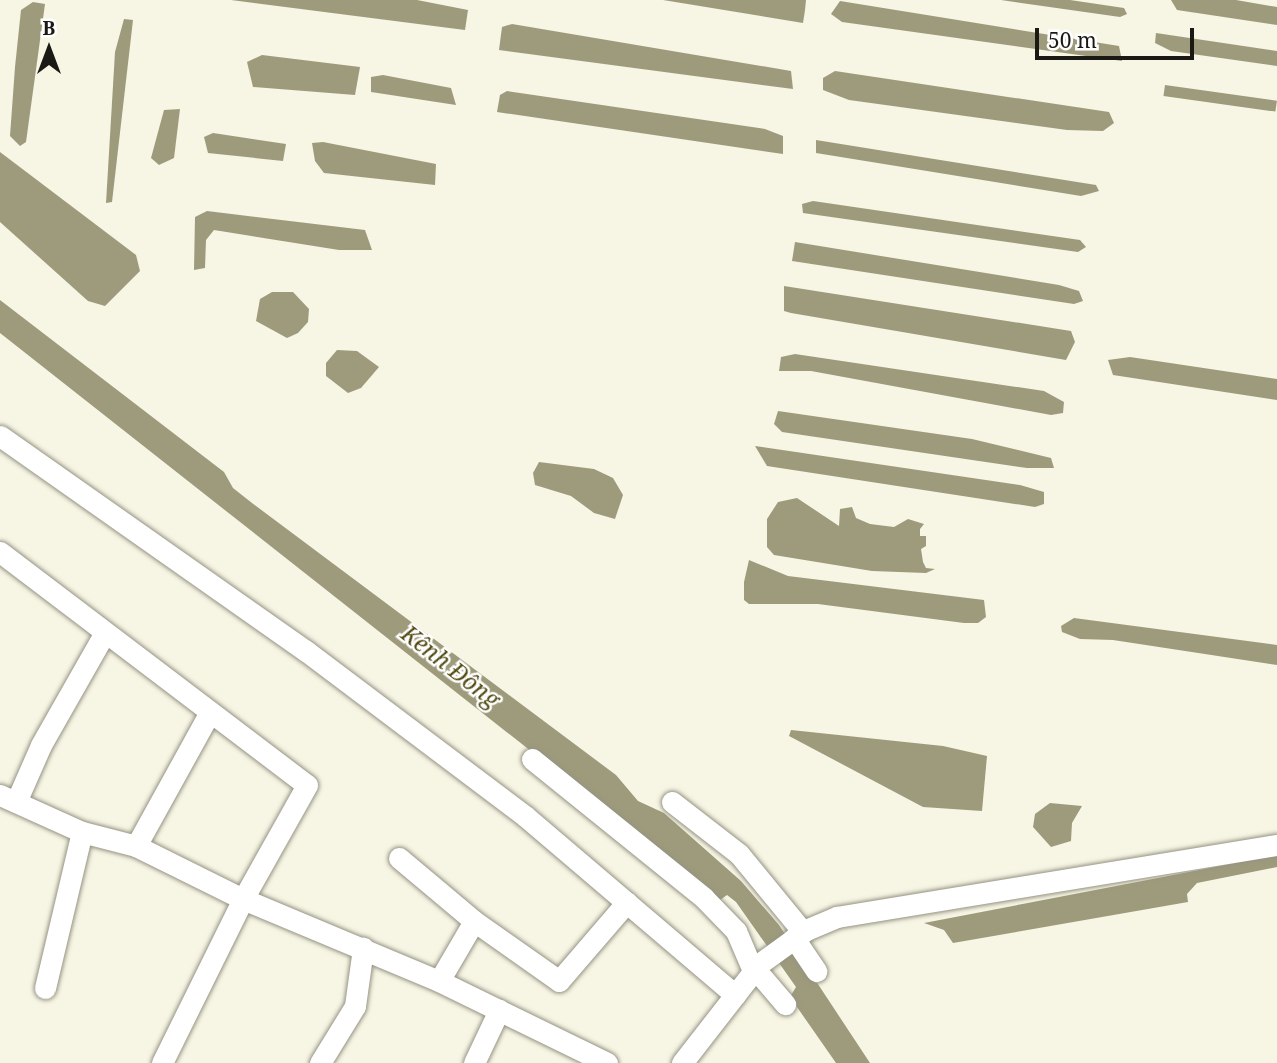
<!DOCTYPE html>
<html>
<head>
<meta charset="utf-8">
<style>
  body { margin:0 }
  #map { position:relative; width:1277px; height:1063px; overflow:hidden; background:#f7f5e4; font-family:"Noto Serif",serif }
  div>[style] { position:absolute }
  .water>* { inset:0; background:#9e9b7c; transform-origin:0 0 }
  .roads { filter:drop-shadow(0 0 2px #959383) drop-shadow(0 0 2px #959383) }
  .street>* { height:21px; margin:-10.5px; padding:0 10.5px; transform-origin:10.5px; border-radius:10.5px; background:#fff }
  span { translate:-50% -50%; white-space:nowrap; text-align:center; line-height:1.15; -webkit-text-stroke:5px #fff; paint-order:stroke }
  .water-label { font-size:23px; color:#524a13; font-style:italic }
  .north { position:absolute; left:14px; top:14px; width:70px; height:70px; -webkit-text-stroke:5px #fff; paint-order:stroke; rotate:0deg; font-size:19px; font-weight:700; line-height:28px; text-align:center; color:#1a1913 }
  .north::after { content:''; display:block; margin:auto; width:24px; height:32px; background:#1a1913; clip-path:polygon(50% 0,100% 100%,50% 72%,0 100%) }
  .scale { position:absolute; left:1035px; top:28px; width:159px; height:32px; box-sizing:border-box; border:4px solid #1a1913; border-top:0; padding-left:9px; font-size:21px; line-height:24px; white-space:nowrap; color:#1a1913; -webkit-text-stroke:5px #fff; paint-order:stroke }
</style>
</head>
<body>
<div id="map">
  <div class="water">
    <i style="clip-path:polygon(231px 0,417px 0,468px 10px,465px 30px)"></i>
    <i style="clip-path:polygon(663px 0,806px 0,805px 10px,803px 23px)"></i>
    <i style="clip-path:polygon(1001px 0,1070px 0,1124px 8px,1127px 14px,1120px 17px)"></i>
    <i style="clip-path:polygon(1171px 0,1236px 0,1277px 7px,1277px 25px,1177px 10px)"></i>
    <i style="clip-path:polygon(840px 1px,1119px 46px,1122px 61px,842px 22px,831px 14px)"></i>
    <i style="clip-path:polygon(33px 2px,45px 4px,26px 142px,20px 146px,10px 136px,15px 67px,21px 10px)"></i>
    <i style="clip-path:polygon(124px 19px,133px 20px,112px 202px,106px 203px,115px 52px)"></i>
    <i style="clip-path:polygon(512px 24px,791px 71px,793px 89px,499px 50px,502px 27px)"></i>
    <i style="clip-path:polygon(1156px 33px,1277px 51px,1277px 66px,1171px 51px,1155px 43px)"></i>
    <i style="clip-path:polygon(262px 55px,360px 67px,355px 95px,253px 87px,247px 62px)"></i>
    <i style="clip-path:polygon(835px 71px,1109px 112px,1114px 123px,1103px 131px,1067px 130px,849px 100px,823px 90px,823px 78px)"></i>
    <i style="clip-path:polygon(383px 75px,451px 88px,456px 105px,371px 92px,371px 77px)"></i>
    <i style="left:1165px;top:85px;width:113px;height:11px;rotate:8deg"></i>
    <i style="clip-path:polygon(507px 91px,765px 129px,783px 136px,783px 154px,497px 112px,500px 95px)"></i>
    <i style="clip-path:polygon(180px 109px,174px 158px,159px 165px,151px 158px,164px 110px)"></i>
    <i style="clip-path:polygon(213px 133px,286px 144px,283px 161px,208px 153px,204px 137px)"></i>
    <i style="clip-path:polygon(816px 140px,1096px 185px,1099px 191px,1081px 196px,816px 153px)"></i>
    <i style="clip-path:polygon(323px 142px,436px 164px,435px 185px,324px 173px,315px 161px,312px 143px)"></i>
    <i style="clip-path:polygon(0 152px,136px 255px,140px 271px,105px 306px,88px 301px,0 222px)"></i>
    <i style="clip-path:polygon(813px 201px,1080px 240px,1086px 247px,1078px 252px,803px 213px,802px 204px)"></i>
    <i style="clip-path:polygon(207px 211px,365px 230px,372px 250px,339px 250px,214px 230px,206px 240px,205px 268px,194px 270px,195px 217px)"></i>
    <i style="clip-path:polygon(795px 242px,1059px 285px,1079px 291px,1083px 301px,1074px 304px,792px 261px)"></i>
    <i style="clip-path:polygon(784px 286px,1052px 328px,1071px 331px,1075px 342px,1066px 360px,791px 313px,784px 311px)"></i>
    <i style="clip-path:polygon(272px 292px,293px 292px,309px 309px,308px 322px,298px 333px,287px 338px,256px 321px,260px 299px)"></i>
    <i style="clip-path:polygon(0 300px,224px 472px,233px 488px,252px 503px,616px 775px,638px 801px,664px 813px,741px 881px,779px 925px,870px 1063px,836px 1063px,790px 997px,796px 987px,736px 902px,727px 895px,720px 900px,0 333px)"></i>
    <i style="clip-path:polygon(337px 350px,357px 351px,379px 367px,361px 388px,348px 393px,326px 376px,326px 363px)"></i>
    <i style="clip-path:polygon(795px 354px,1044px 391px,1064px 402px,1063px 413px,1051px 415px,811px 371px,779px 371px,781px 357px)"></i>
    <i style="clip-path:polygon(1130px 357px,1277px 379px,1277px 400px,1113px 375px,1108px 360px)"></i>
    <i style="clip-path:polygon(778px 411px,972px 439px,1051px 458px,1054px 468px,1027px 468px,782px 432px,774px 424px)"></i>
    <i style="clip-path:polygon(755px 446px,1020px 485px,1044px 492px,1044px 504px,1035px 507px,767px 466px)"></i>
    <i style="clip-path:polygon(539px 462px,594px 469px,613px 478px,623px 495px,615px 519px,594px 513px,571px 496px,535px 485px,533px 473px)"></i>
    <i style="clip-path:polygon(797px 498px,839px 526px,840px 509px,852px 507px,856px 518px,870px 524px,894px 527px,908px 519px,924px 524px,920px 529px,920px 536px,926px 536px,926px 546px,921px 549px,923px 562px,926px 568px,935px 569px,926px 573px,872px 571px,774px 555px,767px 547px,767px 519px,778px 502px)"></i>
    <i style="clip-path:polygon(749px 560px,788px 576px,984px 600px,986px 617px,978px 623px,964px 623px,818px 604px,749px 604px,744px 600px,744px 582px)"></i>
    <i style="clip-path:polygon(1074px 618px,1277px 645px,1277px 665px,1113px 640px,1080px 639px,1062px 632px,1061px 626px)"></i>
    <i style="clip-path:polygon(791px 730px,943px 746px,987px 756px,982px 811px,923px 807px,789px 736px)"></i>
    <i style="clip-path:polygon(1050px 803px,1082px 806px,1072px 823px,1071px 841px,1051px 847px,1033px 827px,1035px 814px)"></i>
    <i style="clip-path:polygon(1277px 855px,1277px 867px,1197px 883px,1187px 894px,1188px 902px,953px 943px,944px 930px,924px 923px)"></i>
  </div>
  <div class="roads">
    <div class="street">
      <i style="left:0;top:436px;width:374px;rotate:35.1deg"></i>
      <i style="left:306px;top:651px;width:274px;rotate:37deg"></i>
      <i style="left:525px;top:816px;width:276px;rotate:40.4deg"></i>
      <i style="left:0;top:552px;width:385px;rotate:37.2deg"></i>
      <i style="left:307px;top:785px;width:131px;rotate:119.3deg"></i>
      <i style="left:243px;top:899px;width:183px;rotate:116.3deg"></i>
      <i style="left:532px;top:759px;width:221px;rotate:38.9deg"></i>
      <i style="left:704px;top:898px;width:46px;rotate:45.9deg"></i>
      <i style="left:736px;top:931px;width:46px;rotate:66.8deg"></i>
      <i style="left:0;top:795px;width:90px;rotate:24.3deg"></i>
      <i style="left:82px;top:832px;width:56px;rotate:14.5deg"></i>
      <i style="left:136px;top:846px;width:119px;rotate:26.4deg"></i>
      <i style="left:243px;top:899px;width:212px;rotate:22.7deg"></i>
      <i style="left:439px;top:981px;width:187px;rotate:26deg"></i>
      <i style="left:16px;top:802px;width:62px;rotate:-66.3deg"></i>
      <i style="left:41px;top:745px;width:128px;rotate:-60.4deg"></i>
      <i style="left:672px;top:802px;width:85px;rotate:37.8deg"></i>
      <i style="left:739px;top:854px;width:101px;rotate:50.6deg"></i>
      <i style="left:136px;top:846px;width:153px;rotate:-61.1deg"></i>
      <i style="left:399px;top:858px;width:98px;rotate:40deg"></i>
      <i style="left:794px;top:938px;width:40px;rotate:56deg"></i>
      <i style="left:756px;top:970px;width:45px;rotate:49.5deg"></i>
      <i style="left:439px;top:981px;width:69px;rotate:-59.7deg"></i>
      <i style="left:474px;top:921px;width:104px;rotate:35.2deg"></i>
      <i style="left:559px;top:981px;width:104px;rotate:-49.3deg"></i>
      <i style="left:45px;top:988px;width:160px;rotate:-76.7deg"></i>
      <i style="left:320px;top:1063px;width:67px;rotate:-58.4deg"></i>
      <i style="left:355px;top:1006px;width:59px;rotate:-82.1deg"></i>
      <i style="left:474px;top:1063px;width:59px;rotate:-64.7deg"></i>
      <i style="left:682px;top:1063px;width:125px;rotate:-52.1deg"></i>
      <i style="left:759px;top:964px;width:58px;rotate:-35.9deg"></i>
      <i style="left:806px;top:930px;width:34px;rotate:-23deg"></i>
      <i style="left:837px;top:917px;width:446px;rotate:-9.3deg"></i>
    </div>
  </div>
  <div class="water-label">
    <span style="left:451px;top:666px;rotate:38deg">Kênh Đông</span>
  </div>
  <div class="north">B</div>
  <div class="scale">50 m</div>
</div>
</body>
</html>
